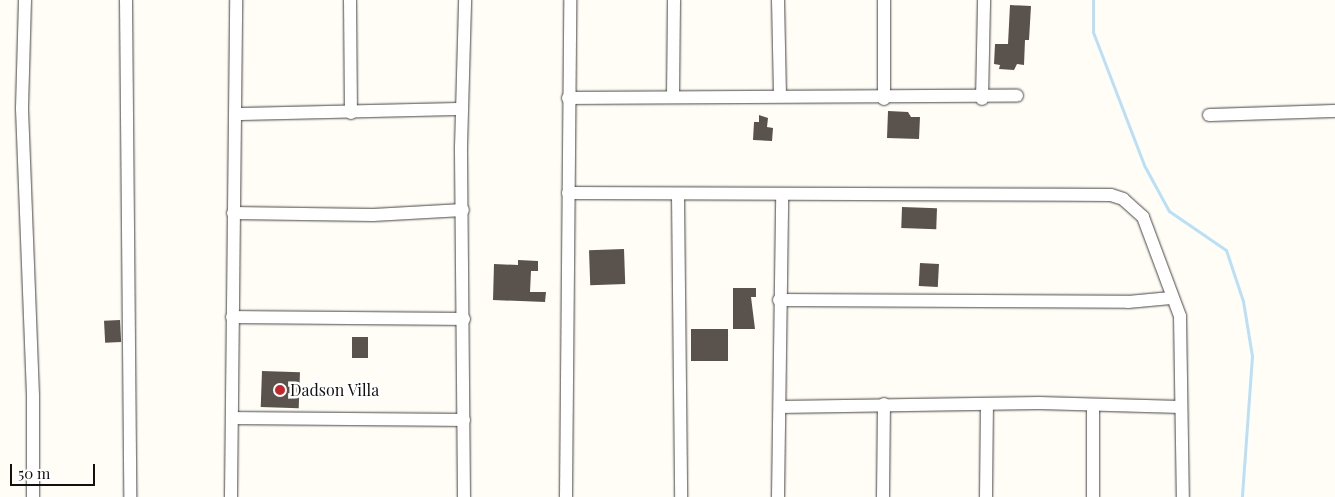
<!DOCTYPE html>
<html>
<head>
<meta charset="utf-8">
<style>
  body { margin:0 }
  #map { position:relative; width:1335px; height:497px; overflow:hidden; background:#fffdf5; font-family:"Playfair Display",serif }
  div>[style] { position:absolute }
  .stream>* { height:3px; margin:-1.5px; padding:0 1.5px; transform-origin:1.5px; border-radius:1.5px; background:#b9e0f7 }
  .building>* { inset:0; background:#5a524d; transform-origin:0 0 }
  .roads { filter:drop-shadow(0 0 1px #444) drop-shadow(0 0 1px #444) }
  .minor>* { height:12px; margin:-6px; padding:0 6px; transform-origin:6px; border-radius:6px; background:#fff }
  .dots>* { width:14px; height:14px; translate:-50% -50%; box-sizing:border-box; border:2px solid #fff; border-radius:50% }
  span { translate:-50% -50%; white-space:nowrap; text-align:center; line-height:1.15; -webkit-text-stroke:5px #fff; paint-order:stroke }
  .poi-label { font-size:16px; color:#111 }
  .left { translate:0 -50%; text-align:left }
  .scale { position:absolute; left:10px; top:464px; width:85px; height:22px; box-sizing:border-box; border:2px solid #111; border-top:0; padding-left:6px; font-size:15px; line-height:18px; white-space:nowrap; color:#111; -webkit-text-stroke:4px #fff; paint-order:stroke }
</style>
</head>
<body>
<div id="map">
  <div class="stream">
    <i style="left:1093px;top:0;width:32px;rotate:90deg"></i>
    <i style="left:1093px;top:32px;width:142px;rotate:69deg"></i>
    <i style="left:1144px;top:165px;width:52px;rotate:61.5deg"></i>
    <i style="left:1169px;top:211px;width:69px;rotate:34.4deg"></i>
    <i style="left:1226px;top:250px;width:54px;rotate:71.6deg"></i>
    <i style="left:1243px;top:301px;width:56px;rotate:80.7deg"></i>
    <i style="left:1252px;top:356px;width:141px;rotate:94.1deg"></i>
  </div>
  <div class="building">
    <i style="clip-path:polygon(1010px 5px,1031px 6px,1029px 40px,1025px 40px,1024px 65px,1017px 64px,1014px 70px,999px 69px,1000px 65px,994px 64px,995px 44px,1008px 44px)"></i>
    <i style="clip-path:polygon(888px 111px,908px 112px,911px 117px,920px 117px,919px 139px,887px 138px)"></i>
    <i style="clip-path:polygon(759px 115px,768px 118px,767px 127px,773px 128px,772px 141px,753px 140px,754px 122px,759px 122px)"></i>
    <i style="left:902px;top:207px;width:35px;height:21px;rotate:2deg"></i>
    <i style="left:624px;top:249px;width:35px;height:35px;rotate:88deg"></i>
    <i style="clip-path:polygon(518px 260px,538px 261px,538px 271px,531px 271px,530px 292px,546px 292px,545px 302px,493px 300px,494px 264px,518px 265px)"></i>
    <i style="left:920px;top:263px;width:19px;height:23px;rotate:3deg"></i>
    <i style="clip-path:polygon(733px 288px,756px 288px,756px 297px,751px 297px,755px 329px,733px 329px)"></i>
    <i style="left:120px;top:320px;width:22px;height:16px;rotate:87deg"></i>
    <i style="left:691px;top:329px;width:37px;height:32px"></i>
    <i style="left:352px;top:337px;width:16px;height:21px"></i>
    <i style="left:262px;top:371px;width:38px;height:36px;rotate:2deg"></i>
  </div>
  <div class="roads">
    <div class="minor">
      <i style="left:25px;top:0;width:109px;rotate:91.6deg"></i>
      <i style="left:22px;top:109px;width:288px;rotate:87.8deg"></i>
      <i style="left:33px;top:397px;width:100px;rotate:90deg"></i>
      <i style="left:126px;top:0;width:497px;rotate:89.5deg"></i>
      <i style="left:350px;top:0;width:113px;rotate:89.5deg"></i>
      <i style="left:778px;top:0;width:96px;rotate:88.8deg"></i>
      <i style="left:884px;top:0;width:99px;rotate:90deg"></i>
      <i style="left:673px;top:97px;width:97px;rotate:-89.4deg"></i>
      <i style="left:568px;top:98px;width:449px;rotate:-0.3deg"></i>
      <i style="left:982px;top:99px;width:99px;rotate:-88.8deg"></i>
      <i style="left:237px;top:114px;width:225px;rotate:-1.3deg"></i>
      <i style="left:1209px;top:115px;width:126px;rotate:-1.8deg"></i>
      <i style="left:568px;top:193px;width:543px;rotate:0.21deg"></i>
      <i style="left:1111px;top:195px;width:13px;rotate:18deg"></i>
      <i style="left:1123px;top:199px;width:27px;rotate:42deg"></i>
      <i style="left:1143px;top:217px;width:106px;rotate:69.5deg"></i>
      <i style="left:1180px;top:316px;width:181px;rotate:89.1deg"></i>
      <i style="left:678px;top:195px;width:302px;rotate:89.4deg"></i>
      <i style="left:233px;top:213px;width:140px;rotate:0.8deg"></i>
      <i style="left:373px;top:215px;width:90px;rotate:-3.2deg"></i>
      <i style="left:779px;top:300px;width:349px;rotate:0.3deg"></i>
      <i style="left:1128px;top:302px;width:43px;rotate:-5.3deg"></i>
      <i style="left:232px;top:317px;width:232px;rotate:0.5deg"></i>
      <i style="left:1093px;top:405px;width:92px;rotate:90deg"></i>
      <i style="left:780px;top:407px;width:259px;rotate:-0.9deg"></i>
      <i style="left:1039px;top:403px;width:142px;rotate:1.6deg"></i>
      <i style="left:233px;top:418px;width:231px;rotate:0.5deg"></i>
      <i style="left:231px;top:497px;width:497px;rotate:-89.4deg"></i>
      <i style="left:464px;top:497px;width:350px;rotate:-90.5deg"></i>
      <i style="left:461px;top:147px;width:147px;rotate:-88.4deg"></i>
      <i style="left:566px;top:497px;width:497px;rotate:-89.5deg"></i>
      <i style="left:778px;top:497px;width:301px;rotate:-89.2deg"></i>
      <i style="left:883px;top:497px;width:93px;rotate:-89.4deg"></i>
      <i style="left:986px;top:497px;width:92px;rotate:-89.4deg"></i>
    </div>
  </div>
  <div class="dots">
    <i style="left:280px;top:390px;background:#c4262e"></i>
  </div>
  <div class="poi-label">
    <span class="left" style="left:290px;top:390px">Dadson Villa</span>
  </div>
  <div class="scale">50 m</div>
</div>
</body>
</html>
